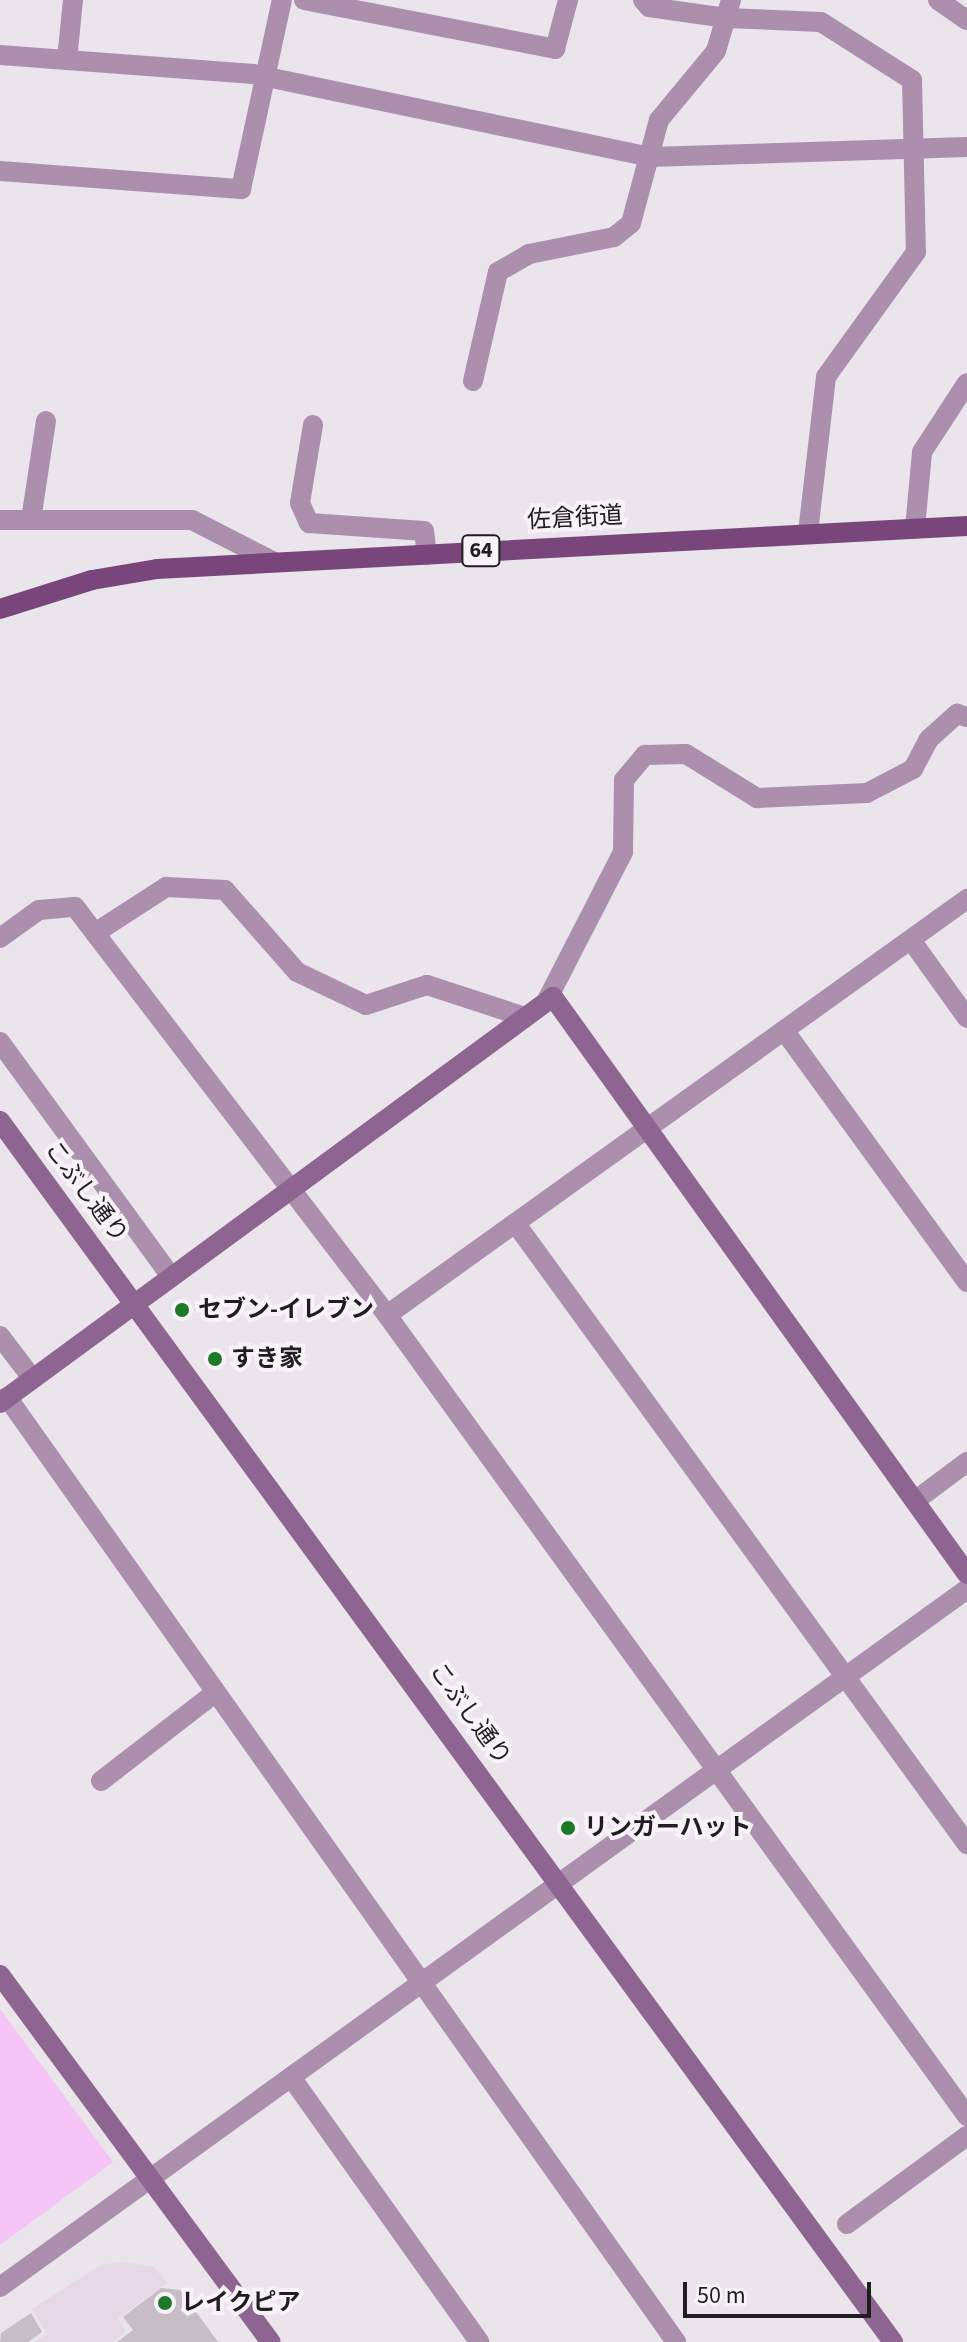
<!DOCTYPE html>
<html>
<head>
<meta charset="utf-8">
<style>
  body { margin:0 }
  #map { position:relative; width:967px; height:2342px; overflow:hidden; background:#eae4eb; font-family:"Source Sans 3","Noto Sans JP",sans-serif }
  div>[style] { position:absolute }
  .built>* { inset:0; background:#e5d9e6 }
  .green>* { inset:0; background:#f4c5f6 }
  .building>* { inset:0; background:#c5bec5 }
  .street>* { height:20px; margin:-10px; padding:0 10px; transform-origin:10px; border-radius:10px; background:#ab8fad }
  .secondary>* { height:20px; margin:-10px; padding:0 10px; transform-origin:10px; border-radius:10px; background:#8e6590 }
  .primary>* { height:20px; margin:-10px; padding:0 10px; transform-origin:10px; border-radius:10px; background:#78467b }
  .dots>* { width:22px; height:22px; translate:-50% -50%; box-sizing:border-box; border:4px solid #f8f1f8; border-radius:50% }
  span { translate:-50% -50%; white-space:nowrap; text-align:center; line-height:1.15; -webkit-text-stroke:8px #f8f1f8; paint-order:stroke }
  .shield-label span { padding:2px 6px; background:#f8f1f8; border:2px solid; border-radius:6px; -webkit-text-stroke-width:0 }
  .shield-label { font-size:22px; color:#201d20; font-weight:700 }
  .street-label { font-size:24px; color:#201d20 }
  .poi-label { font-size:24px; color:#201d20; font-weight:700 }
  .left { translate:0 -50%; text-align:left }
  .scale { position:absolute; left:683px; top:2282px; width:188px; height:36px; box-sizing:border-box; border:4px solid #201d20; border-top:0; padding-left:10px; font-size:24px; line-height:28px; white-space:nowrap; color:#201d20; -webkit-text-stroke:6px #f8f1f8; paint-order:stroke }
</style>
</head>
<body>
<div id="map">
  <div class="built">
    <i style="clip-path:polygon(122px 2262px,154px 2267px,167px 2283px,118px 2318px,126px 2331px,112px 2342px,34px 2342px,47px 2334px,32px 2309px,101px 2265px)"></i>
  </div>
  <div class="green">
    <i style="clip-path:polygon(0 2009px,113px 2162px,0 2245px)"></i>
  </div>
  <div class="building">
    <i style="clip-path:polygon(161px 2288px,180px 2290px,218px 2342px,117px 2342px,133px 2330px,123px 2317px)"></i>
    <i style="clip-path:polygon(31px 2313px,42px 2332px,28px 2342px,0 2342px,1px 2333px)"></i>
  </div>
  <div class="street">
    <i style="left:304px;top:0;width:256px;rotate:11deg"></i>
    <i style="left:555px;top:49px;width:51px;rotate:-75.1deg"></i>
    <i style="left:643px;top:0;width:9px;rotate:49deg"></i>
    <i style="left:649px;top:7px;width:78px;rotate:8.1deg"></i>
    <i style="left:726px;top:18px;width:95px;rotate:2.4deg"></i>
    <i style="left:821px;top:22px;width:108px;rotate:32.5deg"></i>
    <i style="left:912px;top:80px;width:172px;rotate:88.7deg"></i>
    <i style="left:916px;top:252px;width:154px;rotate:125.8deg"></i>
    <i style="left:826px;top:377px;width:157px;rotate:96.6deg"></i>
    <i style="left:938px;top:0;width:35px;rotate:35deg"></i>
    <i style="left:0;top:55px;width:254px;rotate:4.3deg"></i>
    <i style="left:253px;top:74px;width:405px;rotate:11.8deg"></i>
    <i style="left:649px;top:157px;width:318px;rotate:-1.8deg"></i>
    <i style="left:67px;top:60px;width:60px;rotate:-84.3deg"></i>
    <i style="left:0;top:171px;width:242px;rotate:4.3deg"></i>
    <i style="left:241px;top:189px;width:193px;rotate:-77.8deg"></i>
    <i style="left:473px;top:381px;width:112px;rotate:-77.1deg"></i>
    <i style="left:498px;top:272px;width:36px;rotate:-30deg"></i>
    <i style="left:529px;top:254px;width:87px;rotate:-11.3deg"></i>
    <i style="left:614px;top:237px;width:22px;rotate:-39deg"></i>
    <i style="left:631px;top:223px;width:107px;rotate:-74.8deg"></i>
    <i style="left:659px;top:120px;width:89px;rotate:-50.4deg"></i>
    <i style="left:716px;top:51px;width:53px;rotate:-73.6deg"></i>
    <i style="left:313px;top:425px;width:79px;rotate:99.5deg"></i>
    <i style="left:300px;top:503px;width:22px;rotate:66deg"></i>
    <i style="left:309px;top:523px;width:115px;rotate:4deg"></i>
    <i style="left:424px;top:531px;width:24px;rotate:83deg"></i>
    <i style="left:0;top:520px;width:192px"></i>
    <i style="left:192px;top:520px;width:90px;rotate:27.1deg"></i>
    <i style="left:31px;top:520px;width:100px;rotate:-81.4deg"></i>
    <i style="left:915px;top:528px;width:76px;rotate:-84.7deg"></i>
    <i style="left:922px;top:452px;width:82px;rotate:-56.9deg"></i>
    <i style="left:95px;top:933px;width:85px;rotate:-32.9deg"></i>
    <i style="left:166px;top:887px;width:59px;rotate:2.9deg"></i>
    <i style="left:225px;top:890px;width:109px;rotate:48.7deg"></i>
    <i style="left:297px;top:972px;width:76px;rotate:25.6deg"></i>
    <i style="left:366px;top:1005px;width:64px;rotate:-18.2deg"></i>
    <i style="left:427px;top:985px;width:103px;rotate:18.1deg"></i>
    <i style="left:0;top:938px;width:48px;rotate:-35.7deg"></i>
    <i style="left:39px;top:910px;width:36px;rotate:-5deg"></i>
    <i style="left:75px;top:907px;width:514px;rotate:52.59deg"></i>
    <i style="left:387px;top:1315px;width:989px;rotate:54.09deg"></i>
    <i style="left:911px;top:940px;width:96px;rotate:54.3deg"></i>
    <i style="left:546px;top:1002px;width:169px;rotate:-62.8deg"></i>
    <i style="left:623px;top:852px;width:72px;rotate:-89.2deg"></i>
    <i style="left:624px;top:780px;width:33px;rotate:-50deg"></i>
    <i style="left:645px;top:755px;width:41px;rotate:-1.4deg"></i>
    <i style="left:686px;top:754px;width:84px;rotate:31.8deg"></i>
    <i style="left:757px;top:798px;width:110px;rotate:-2.6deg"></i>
    <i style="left:867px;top:793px;width:52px;rotate:-27.6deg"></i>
    <i style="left:913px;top:769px;width:34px;rotate:-62deg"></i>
    <i style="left:929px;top:739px;width:38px;rotate:-42deg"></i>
    <i style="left:957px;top:714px;width:10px;rotate:17deg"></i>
    <i style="left:786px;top:1033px;width:308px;rotate:54deg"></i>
    <i style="left:0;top:1042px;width:288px;rotate:53.9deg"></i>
    <i style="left:516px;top:1224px;width:767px;rotate:53.97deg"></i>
    <i style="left:387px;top:1315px;width:714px;rotate:-35.65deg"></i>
    <i style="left:0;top:1336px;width:53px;rotate:52.7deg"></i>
    <i style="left:7px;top:1397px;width:1158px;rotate:54.7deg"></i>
    <i style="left:916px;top:1500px;width:64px;rotate:-36.7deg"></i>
    <i style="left:101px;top:1781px;width:144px;rotate:-37.7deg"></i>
    <i style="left:291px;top:2077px;width:325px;rotate:54.6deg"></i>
    <i style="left:847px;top:2224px;width:149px;rotate:-36.3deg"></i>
    <i style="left:0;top:2287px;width:1193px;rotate:-35.82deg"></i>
  </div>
  <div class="secondary">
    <i style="left:0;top:1121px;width:1513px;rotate:53.82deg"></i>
    <i style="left:0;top:1403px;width:686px;rotate:-36.29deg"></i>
    <i style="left:553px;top:997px;width:710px;rotate:54.34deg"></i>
    <i style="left:0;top:1975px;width:456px;rotate:53.6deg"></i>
  </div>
  <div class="primary">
    <i style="left:0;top:609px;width:96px;rotate:-17.5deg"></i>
    <i style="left:92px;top:580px;width:66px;rotate:-9.6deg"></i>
    <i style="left:157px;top:569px;width:811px;rotate:-3.04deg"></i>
  </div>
  <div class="dots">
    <i style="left:182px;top:1310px;background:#1d7928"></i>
    <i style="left:215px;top:1359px;background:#1d7928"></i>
    <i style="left:568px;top:1828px;background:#1d7928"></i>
    <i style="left:165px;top:2303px;background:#1d7928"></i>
  </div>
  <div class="shield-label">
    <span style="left:481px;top:551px">64</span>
  </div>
  <div class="street-label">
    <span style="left:575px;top:518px;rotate:-3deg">佐倉街道</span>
    <span style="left:86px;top:1192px;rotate:53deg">こぶし通り</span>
    <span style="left:470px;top:1714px;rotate:54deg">こぶし通り</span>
  </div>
  <div class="poi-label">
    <span class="left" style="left:198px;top:1310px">セブン-イレブン</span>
    <span class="left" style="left:231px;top:1359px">すき家</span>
    <span class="left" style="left:584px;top:1828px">リンガーハット</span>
    <span class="left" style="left:181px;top:2303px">レイクピア</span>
  </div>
  <div class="scale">50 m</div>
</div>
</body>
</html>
